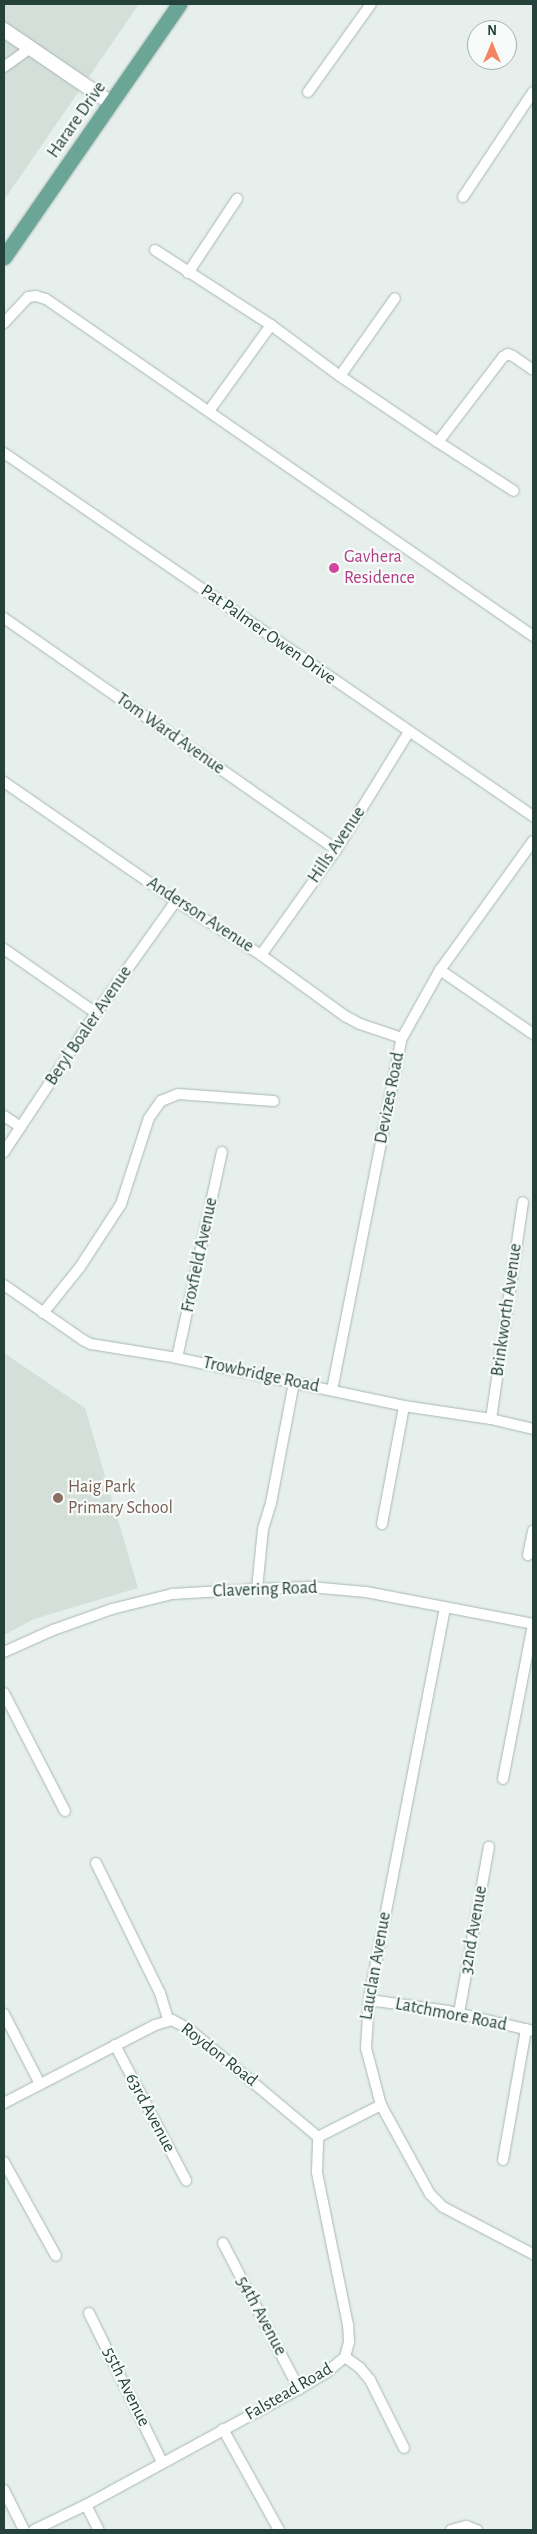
<!DOCTYPE html>
<html>
<head>
<meta charset="utf-8">
<style>
  body { margin:0 }
  #map { position:relative; width:537px; height:2534px; overflow:hidden; background:#e6efeb; font-family:"Alegreya Sans",sans-serif }
  div>[style] { position:absolute }
  .built>* { inset:0; background:#d4dfda }
  .roads { filter:drop-shadow(0 0 1px #a8b8b2) drop-shadow(0 0 1px #a8b8b2) }
  .street>* { height:10px; margin:-5px; padding:0 5px; transform-origin:5px; border-radius:5px; background:#fff }
  .secondary>* { height:14px; margin:-7px; padding:0 7px; transform-origin:7px; border-radius:7px; background:#fff }
  .primary>* { height:15px; margin:-7.5px; padding:0 7.5px; transform-origin:7.5px; border-radius:7.5px; background:#6aa596 }
  .dots>* { width:14px; height:14px; translate:-50% -50%; box-sizing:border-box; border:2px solid #f7fbf9; border-radius:50% }
  span { translate:-50% -50%; white-space:nowrap; text-align:center; line-height:1.15; -webkit-text-stroke:4.5px #f7fbf9; paint-order:stroke }
  .street-label { font-size:18px; color:#24423a }
  .hotel-label { font-size:18px; color:#b23c85 }
  .left { translate:0 -50%; text-align:left }
  .education-label { font-size:18px; color:#785e54 }
  .frame { position:absolute; inset:0; border:5px solid #24423a; pointer-events:none }
  .north { position:absolute; left:467px; top:20px; width:50px; height:50px; box-sizing:border-box; background:#f7fbf9; border:1px solid #a3b1ad; border-radius:50%; rotate:0deg; font-size:14px; font-weight:700; line-height:20px; text-align:center; color:#24423a }
  .north::after { content:''; display:block; margin:auto; width:18px; height:22px; background:#f4845f; clip-path:polygon(50% 0,100% 100%,50% 72%,0 100%) }
</style>
</head>
<body>
<div id="map">
  <div class="built">
    <i style="clip-path:polygon(4px 4px,139px 4px,4px 200px)"></i>
    <i style="clip-path:polygon(4px 1353px,85px 1408px,138px 1588px,34px 1619px,4px 1635px)"></i>
  </div>
  <div class="roads">
    <div class="street">
      <i style="left:4px;top:67px;width:32px;rotate:-36deg"></i>
      <i style="left:308px;top:92px;width:108px;rotate:-54.4deg"></i>
      <i style="left:463px;top:197px;width:126px;rotate:-56.3deg"></i>
      <i style="left:155px;top:250px;width:138px;rotate:32.9deg"></i>
      <i style="left:271px;top:325px;width:86px;rotate:36.5deg"></i>
      <i style="left:340px;top:376px;width:118px;rotate:34deg"></i>
      <i style="left:438px;top:442px;width:107px;rotate:-52.6deg"></i>
      <i style="left:503px;top:357px;width:6px;rotate:-31deg"></i>
      <i style="left:508px;top:354px;width:5px;rotate:22deg"></i>
      <i style="left:513px;top:356px;width:24px;rotate:35deg"></i>
      <i style="left:188px;top:273px;width:89px;rotate:-56.5deg"></i>
      <i style="left:4px;top:323px;width:35px;rotate:-47deg"></i>
      <i style="left:28px;top:297px;width:8px;rotate:-7deg"></i>
      <i style="left:36px;top:296px;width:10px;rotate:17deg"></i>
      <i style="left:46px;top:299px;width:592px;rotate:34.68deg"></i>
      <i style="left:340px;top:376px;width:95px;rotate:-54.8deg"></i>
      <i style="left:209px;top:411px;width:106px;rotate:-54.2deg"></i>
      <i style="left:438px;top:442px;width:90px;rotate:32.8deg"></i>
      <i style="left:4px;top:453px;width:642px;rotate:34.46deg"></i>
      <i style="left:4px;top:618px;width:405px;rotate:34.9deg"></i>
      <i style="left:4px;top:782px;width:209px;rotate:34.7deg"></i>
      <i style="left:176px;top:901px;width:101px;rotate:32.4deg"></i>
      <i style="left:261px;top:955px;width:104px;rotate:36deg"></i>
      <i style="left:345px;top:1016px;width:17px;rotate:28deg"></i>
      <i style="left:360px;top:1024px;width:44px;rotate:18.4deg"></i>
      <i style="left:4px;top:949px;width:112px;rotate:34.8deg"></i>
      <i style="left:261px;top:955px;width:129px;rotate:-54.5deg"></i>
      <i style="left:336px;top:850px;width:139px;rotate:-58.3deg"></i>
      <i style="left:440px;top:970px;width:113px;rotate:34.5deg"></i>
      <i style="left:4px;top:1116px;width:20px;rotate:33deg"></i>
      <i style="left:4px;top:1152px;width:167px;rotate:-56.5deg"></i>
      <i style="left:96px;top:1013px;width:138px;rotate:-54.5deg"></i>
      <i style="left:4px;top:1285px;width:96px;rotate:34.8deg"></i>
      <i style="left:83px;top:1340px;width:9px;rotate:27deg"></i>
      <i style="left:91px;top:1344px;width:87px;rotate:9.2deg"></i>
      <i style="left:177px;top:1358px;width:232px;rotate:11.9deg"></i>
      <i style="left:404px;top:1406px;width:88px;rotate:8.5deg"></i>
      <i style="left:491px;top:1419px;width:43px;rotate:13.4deg"></i>
      <i style="left:43px;top:1313px;width:59px;rotate:-51.2deg"></i>
      <i style="left:80px;top:1267px;width:75px;rotate:-56.9deg"></i>
      <i style="left:121px;top:1204px;width:90px;rotate:-72deg"></i>
      <i style="left:149px;top:1118px;width:21px;rotate:-55deg"></i>
      <i style="left:161px;top:1101px;width:18px;rotate:-22deg"></i>
      <i style="left:178px;top:1094px;width:96px;rotate:4.2deg"></i>
      <i style="left:177px;top:1358px;width:211px;rotate:-77.7deg"></i>
      <i style="left:332px;top:1390px;width:359px;rotate:-78.8deg"></i>
      <i style="left:402px;top:1038px;width:78px;rotate:-60.8deg"></i>
      <i style="left:440px;top:970px;width:159px;rotate:-54.2deg"></i>
      <i style="left:491px;top:1419px;width:219px;rotate:-81.6deg"></i>
      <i style="left:382px;top:1524px;width:120px;rotate:-79.4deg"></i>
      <i style="left:528px;top:1555px;width:25px;rotate:-78deg"></i>
      <i style="left:257px;top:1589px;width:60px;rotate:-84.3deg"></i>
      <i style="left:263px;top:1529px;width:27px;rotate:-73deg"></i>
      <i style="left:271px;top:1503px;width:123px;rotate:-79.2deg"></i>
      <i style="left:445px;top:1608px;width:399px;rotate:101deg"></i>
      <i style="left:369px;top:2000px;width:48px;rotate:93.6deg"></i>
      <i style="left:366px;top:2048px;width:59px;rotate:75.3deg"></i>
      <i style="left:381px;top:2105px;width:102px;rotate:61.2deg"></i>
      <i style="left:430px;top:2194px;width:18px;rotate:45deg"></i>
      <i style="left:443px;top:2207px;width:102px;rotate:27.6deg"></i>
      <i style="left:4px;top:1652px;width:54px;rotate:-24.2deg"></i>
      <i style="left:53px;top:1630px;width:63px;rotate:-19.6deg"></i>
      <i style="left:112px;top:1609px;width:62px;rotate:-14deg"></i>
      <i style="left:172px;top:1594px;width:85px;rotate:-3.4deg"></i>
      <i style="left:257px;top:1589px;width:53px;rotate:-2.2deg"></i>
      <i style="left:310px;top:1587px;width:56px;rotate:5.1deg"></i>
      <i style="left:366px;top:1592px;width:170px;rotate:10.8deg"></i>
      <i style="left:4px;top:1693px;width:133px;rotate:62.7deg"></i>
      <i style="left:503px;top:1779px;width:158px;rotate:-79deg"></i>
      <i style="left:96px;top:1863px;width:145px;rotate:63.8deg"></i>
      <i style="left:160px;top:1993px;width:27px;rotate:73deg"></i>
      <i style="left:369px;top:2000px;width:80px;rotate:7.9deg"></i>
      <i style="left:448px;top:2011px;width:87px;rotate:13.2deg"></i>
      <i style="left:459px;top:2013px;width:169px;rotate:-79.8deg"></i>
      <i style="left:4px;top:2014px;width:79px;rotate:62.8deg"></i>
      <i style="left:115px;top:2045px;width:153px;rotate:62.3deg"></i>
      <i style="left:4px;top:2103px;width:170px;rotate:-27.3deg"></i>
      <i style="left:155px;top:2025px;width:18px;rotate:-16deg"></i>
      <i style="left:172px;top:2020px;width:19px;rotate:28deg"></i>
      <i style="left:189px;top:2029px;width:168px;rotate:39.9deg"></i>
      <i style="left:318px;top:2137px;width:71px;rotate:-26.9deg"></i>
      <i style="left:503px;top:2160px;width:133px;rotate:-80deg"></i>
      <i style="left:4px;top:2162px;width:107px;rotate:61deg"></i>
      <i style="left:223px;top:2243px;width:165px;rotate:62.5deg"></i>
      <i style="left:89px;top:2313px;width:166px;rotate:63.9deg"></i>
      <i style="left:345px;top:2357px;width:19px;rotate:36deg"></i>
      <i style="left:360px;top:2368px;width:16px;rotate:50deg"></i>
      <i style="left:370px;top:2380px;width:76px;rotate:63.4deg"></i>
      <i style="left:223px;top:2429px;width:115px;rotate:61deg"></i>
      <i style="left:4px;top:2490px;width:45px;rotate:63.4deg"></i>
      <i style="left:86px;top:2505px;width:28px;rotate:63deg"></i>
      <i style="left:34px;top:2530px;width:58px;rotate:-25.7deg"></i>
      <i style="left:86px;top:2505px;width:243px;rotate:-28.6deg"></i>
      <i style="left:299px;top:2389px;width:33px;rotate:-31deg"></i>
      <i style="left:327px;top:2372px;width:23px;rotate:-40deg"></i>
      <i style="left:345px;top:2357px;width:16px;rotate:-75deg"></i>
      <i style="left:349px;top:2342px;width:17px;rotate:-93deg"></i>
      <i style="left:348px;top:2325px;width:156px;rotate:-101.5deg"></i>
      <i style="left:317px;top:2172px;width:35px;rotate:-88deg"></i>
      <i style="left:451px;top:2530px;width:16px;rotate:-15deg"></i>
      <i style="left:466px;top:2526px;width:12px;rotate:20deg"></i>
    </div>
    <div class="secondary">
      <i style="left:4px;top:30px;width:130px;rotate:34.3deg"></i>
    </div>
    <div class="primary">
      <i style="left:4px;top:257px;width:308px;rotate:-55.3deg"></i>
    </div>
  </div>
  <div class="dots">
    <i style="left:334px;top:568px;background:#d1479c"></i>
    <i style="left:58px;top:1498px;background:#8d6e63"></i>
  </div>
  <div class="street-label">
    <span style="left:77px;top:120px;rotate:-55deg">Harare Drive</span>
    <span style="left:268px;top:635px;rotate:35deg">Pat Palmer Owen Drive</span>
    <span style="left:170px;top:734px;rotate:35deg">Tom Ward Avenue</span>
    <span style="left:337px;top:845px;rotate:-56deg">Hills Avenue</span>
    <span style="left:200px;top:915px;rotate:33deg">Anderson Avenue</span>
    <span style="left:89px;top:1026px;rotate:-56deg">Beryl Boaler Avenue</span>
    <span style="left:390px;top:1098px;rotate:-79deg">Devizes Road</span>
    <span style="left:200px;top:1255px;rotate:-78deg">Froxfield Avenue</span>
    <span style="left:507px;top:1310px;rotate:-82deg">Brinkworth Avenue</span>
    <span style="left:261px;top:1375px;rotate:12deg">Trowbridge Road</span>
    <span style="left:265px;top:1590px;rotate:-2deg">Clavering Road</span>
    <span style="left:474px;top:1930px;rotate:-80deg">32nd Avenue</span>
    <span style="left:376px;top:1966px;rotate:-80deg">Lauclan Avenue</span>
    <span style="left:451px;top:2015px;rotate:11deg">Latchmore Road</span>
    <span style="left:219px;top:2055px;rotate:38deg">Roydon Road</span>
    <span style="left:150px;top:2113px;rotate:62deg">63rd Avenue</span>
    <span style="left:261px;top:2316px;rotate:62deg">54th Avenue</span>
    <span style="left:126px;top:2387px;rotate:64deg">55th Avenue</span>
    <span style="left:289px;top:2392px;rotate:-30deg">Falstead Road</span>
  </div>
  <div class="hotel-label">
    <span class="left" style="left:344px;top:568px">Gavhera<br>Residence</span>
  </div>
  <div class="education-label">
    <span class="left" style="left:68px;top:1498px">Haig Park<br>Primary School</span>
  </div>
  <div class="frame"></div>
  <div class="north">N</div>
</div>
</body>
</html>
